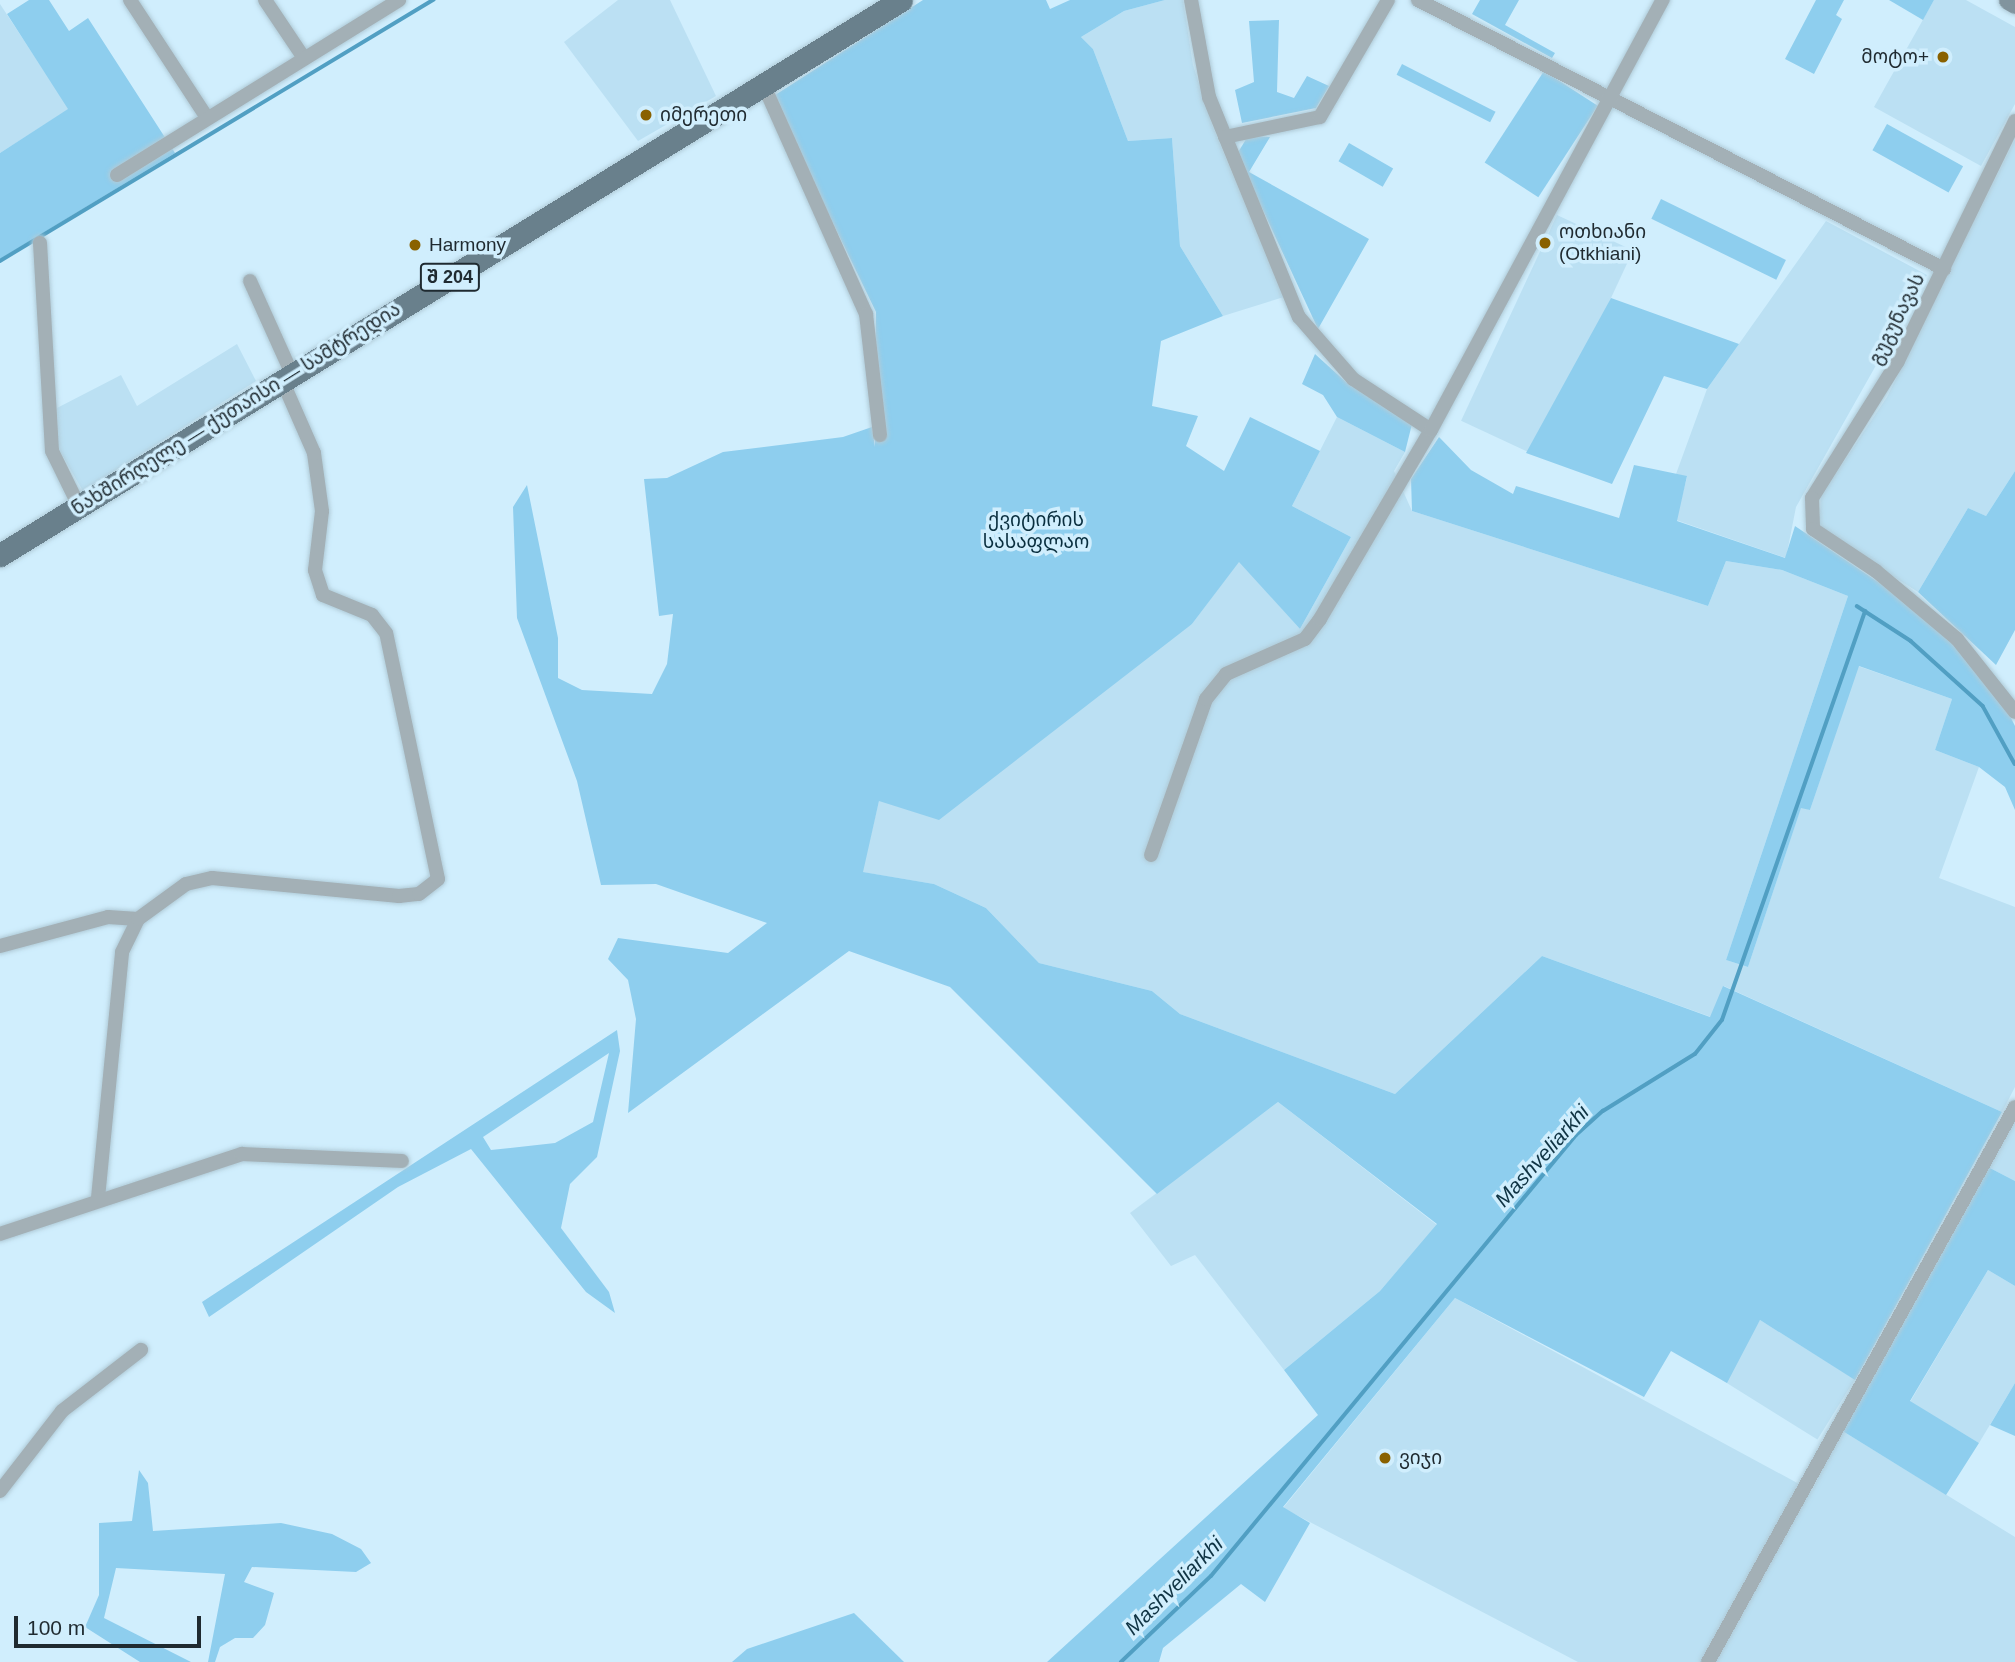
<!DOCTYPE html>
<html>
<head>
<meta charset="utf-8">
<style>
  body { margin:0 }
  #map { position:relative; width:2015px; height:1662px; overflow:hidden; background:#d0eefd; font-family:Arial,"Noto Sans Georgian",sans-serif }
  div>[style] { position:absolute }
  .built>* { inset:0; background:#bbe0f3; transform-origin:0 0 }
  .green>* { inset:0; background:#8eceee; transform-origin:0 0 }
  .stream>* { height:3.5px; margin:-1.75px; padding:0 1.75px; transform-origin:1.75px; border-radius:1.75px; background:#519fc3 }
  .roads { filter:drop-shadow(0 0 2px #b0cbd8) drop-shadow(0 0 2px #b0cbd8) }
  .minor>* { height:14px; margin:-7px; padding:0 7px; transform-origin:7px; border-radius:7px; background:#a3b0b6 }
  .secondary>* { height:19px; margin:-9.5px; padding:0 9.5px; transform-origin:9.5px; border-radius:9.5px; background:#81949e }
  .primary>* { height:23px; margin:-11.5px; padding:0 11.5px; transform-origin:11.5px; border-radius:11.5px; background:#69808c }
  .dots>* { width:19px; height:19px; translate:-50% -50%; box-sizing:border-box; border:4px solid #d0eefd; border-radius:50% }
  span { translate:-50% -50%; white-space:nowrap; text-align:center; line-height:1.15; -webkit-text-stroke:7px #d0eefd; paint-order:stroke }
  .shield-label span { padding:2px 5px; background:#d0eefd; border:2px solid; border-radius:5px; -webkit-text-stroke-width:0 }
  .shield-label { font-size:18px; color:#1f2a30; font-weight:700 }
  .poi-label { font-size:19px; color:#1f2a30 }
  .right { translate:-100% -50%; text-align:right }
  .left { translate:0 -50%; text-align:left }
  .street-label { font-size:19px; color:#1f2a30 }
  .park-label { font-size:19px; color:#092e3e }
  .water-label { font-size:21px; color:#0f3343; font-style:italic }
  .scale { position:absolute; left:14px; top:1616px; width:187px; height:32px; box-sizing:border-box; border:4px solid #1f2a30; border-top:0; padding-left:9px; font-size:21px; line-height:24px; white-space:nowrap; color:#1f2a30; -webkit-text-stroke:5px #d0eefd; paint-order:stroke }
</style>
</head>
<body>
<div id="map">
  <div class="built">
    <i style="clip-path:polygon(618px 0,670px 0,716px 96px,638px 141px,564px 42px)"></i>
    <i style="clip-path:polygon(1165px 0,1183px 0,1193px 65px,1213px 127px,1284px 297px,1223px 316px,1180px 246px,1172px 138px,1128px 141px,1093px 49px,1081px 37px,1124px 11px)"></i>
    <i style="clip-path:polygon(1934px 0,1966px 0,2015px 27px,2015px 104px,1981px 166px,1874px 107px)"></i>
    <i style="clip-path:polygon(0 4px,69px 109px,0 153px)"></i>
    <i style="clip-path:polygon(2015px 139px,2015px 471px,1986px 516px,1968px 508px,1918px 592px,1819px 529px,1821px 496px,1887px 397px)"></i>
    <i style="left:1557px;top:215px;width:84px;height:227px;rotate:25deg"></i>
    <i style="clip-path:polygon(1826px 221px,1927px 275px,1796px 507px,1786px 558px,1676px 520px,1687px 477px,1676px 474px,1707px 389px)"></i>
    <i style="clip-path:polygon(237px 344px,256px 381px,83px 491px,58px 448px,57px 408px,121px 375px,137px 406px)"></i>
    <i style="clip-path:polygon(1337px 417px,1405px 452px,1394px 471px,1412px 511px,1708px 606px,1726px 561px,1782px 570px,1848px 596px,1726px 960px,1748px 967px,1801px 807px,1810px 810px,1858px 666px,1952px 699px,1935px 750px,1979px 767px,1939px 878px,2015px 907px,2015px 1087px,2002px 1112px,1724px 986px,1711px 1017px,1542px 956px,1395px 1094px,1180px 1014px,1152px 991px,1039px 963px,986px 908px,934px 884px,862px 872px,879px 801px,1192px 624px,1239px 561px,1300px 629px,1351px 537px,1292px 506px)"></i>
    <i style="clip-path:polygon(1278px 1102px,1437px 1225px,1380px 1291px,1284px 1370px,1195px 1255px,1171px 1266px,1130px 1213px)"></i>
    <i style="clip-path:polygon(2015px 1116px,2015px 1181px,1988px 1167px)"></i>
    <i style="clip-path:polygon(1988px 1270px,2015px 1286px,2015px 1383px,1979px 1443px,1910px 1402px)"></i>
    <i style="clip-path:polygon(1455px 1298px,1812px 1491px,1841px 1430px,2015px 1537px,2015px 1662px,1578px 1662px,1283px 1508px)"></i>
    <i style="left:1760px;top:1320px;width:112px;height:71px;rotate:32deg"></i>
  </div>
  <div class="green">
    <i style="clip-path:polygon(29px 0,49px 0,69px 31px,88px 18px,175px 153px,0 259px,0 153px,68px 109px,7px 14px)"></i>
    <i style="clip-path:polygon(923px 0,1046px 0,1050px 9px,1070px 0,1165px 0,1124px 11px,1081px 37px,1093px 49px,1128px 141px,1172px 138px,1180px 246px,1223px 316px,1161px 341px,1152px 406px,1198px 416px,1186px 446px,1224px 471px,1250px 417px,1320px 451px,1292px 506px,1351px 537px,1300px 629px,1239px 562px,1192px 624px,939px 820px,879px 801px,863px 872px,934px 884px,986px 908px,1039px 963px,1152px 991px,1180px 1014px,1395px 1094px,1542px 956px,1710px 1017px,1723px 986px,2002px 1112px,1855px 1380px,1760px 1320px,1727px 1383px,1671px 1351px,1644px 1397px,1455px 1298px,1283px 1507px,1310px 1523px,1265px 1602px,1241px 1584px,1163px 1648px,1159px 1662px,1047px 1662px,1318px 1415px,1284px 1370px,1380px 1291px,1437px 1224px,1278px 1102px,1157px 1194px,950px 987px,849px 951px,628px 1113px,636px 1019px,628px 980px,608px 959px,618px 938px,728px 953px,767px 923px,656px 884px,601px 885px,577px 781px,517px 618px,513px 507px,527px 485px,558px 638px,558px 678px,582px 690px,652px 694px,667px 664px,673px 614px,659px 616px,644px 479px,667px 478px,723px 452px,843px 437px,872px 427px,875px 447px,876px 312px,772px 97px)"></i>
    <i style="clip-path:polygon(1480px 0,1519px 0,1505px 25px,1555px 53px,1552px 58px,1472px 14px)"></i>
    <i style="clip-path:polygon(1816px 0,1844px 0,1836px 15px,1842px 19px,1814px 74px,1785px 59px)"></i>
    <i style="clip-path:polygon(1889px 0,1934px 0,1923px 20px)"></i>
    <i style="clip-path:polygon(1279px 20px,1277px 92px,1294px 98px,1307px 76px,1329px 86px,1316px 108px,1242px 123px,1235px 90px,1254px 82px,1249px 21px)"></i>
    <i style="left:1402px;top:64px;width:105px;height:12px;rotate:27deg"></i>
    <i style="left:1544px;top:71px;width:64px;height:109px;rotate:33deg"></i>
    <i style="left:1887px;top:124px;width:87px;height:30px;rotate:29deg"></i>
    <i style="clip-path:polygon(1248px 136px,1270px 137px,1249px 172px,1369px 239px,1318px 329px,1237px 154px)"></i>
    <i style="left:1349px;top:143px;width:51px;height:21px;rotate:30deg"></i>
    <i style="left:1661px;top:199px;width:139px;height:22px;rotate:26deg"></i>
    <i style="clip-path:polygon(1611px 298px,1739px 344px,1707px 389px,1664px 376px,1612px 484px,1526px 453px)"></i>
    <i style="clip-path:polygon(1315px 354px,1347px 383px,1412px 424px,1405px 452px,1337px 417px,1323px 395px,1302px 384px)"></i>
    <i style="clip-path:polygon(1439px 437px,1471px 470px,1513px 494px,1516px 486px,1619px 518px,1634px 465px,1687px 476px,1677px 521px,1785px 558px,1795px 526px,1881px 584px,1951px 642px,2005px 706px,2015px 726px,2015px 810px,2005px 787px,1979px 767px,1935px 750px,1952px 699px,1859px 666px,1810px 810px,1801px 808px,1748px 967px,1726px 960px,1848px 596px,1782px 570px,1726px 561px,1708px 606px,1412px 511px,1411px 479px)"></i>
    <i style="clip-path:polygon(2015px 471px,2015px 630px,1996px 665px,1918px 592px,1968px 508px,1986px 516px)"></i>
    <i style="clip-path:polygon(evenodd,617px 1030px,620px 1051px,597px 1157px,570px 1184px,561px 1228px,609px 1292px,615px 1313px,586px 1292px,471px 1149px,398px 1187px,209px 1317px,202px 1302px,617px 1030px,609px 1053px,593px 1122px,555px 1143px,491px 1150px,483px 1137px,609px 1053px)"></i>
    <i style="clip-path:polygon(1988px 1167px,2015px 1181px,2015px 1286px,1988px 1270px,1910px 1401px,1979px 1443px,1946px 1495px,1841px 1430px)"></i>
    <i style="clip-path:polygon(2015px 1383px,2015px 1436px,1990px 1425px)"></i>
    <i style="clip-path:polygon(139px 1470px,148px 1483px,153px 1531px,281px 1523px,332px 1534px,361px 1549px,371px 1563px,356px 1572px,252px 1567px,244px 1582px,274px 1593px,265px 1625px,253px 1638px,235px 1638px,220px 1647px,215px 1662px,208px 1662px,225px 1574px,116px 1568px,104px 1618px,191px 1662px,140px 1662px,85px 1627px,99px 1595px,99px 1523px,132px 1521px)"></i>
    <i style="clip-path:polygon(854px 1613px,904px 1662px,732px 1662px,747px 1649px)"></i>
  </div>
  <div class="stream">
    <i style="left:0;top:261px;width:506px;rotate:-31.08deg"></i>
    <i style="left:1857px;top:606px;width:64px;rotate:32.9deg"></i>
    <i style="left:1911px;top:641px;width:97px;rotate:42.1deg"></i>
    <i style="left:1983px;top:706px;width:66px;rotate:61.1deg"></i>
    <i style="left:1121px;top:1662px;width:124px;rotate:-43.7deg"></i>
    <i style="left:1211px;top:1576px;width:572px;rotate:-50.39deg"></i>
    <i style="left:1576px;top:1135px;width:36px;rotate:-42deg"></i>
    <i style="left:1603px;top:1111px;width:108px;rotate:-31.8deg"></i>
    <i style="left:1695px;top:1054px;width:43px;rotate:-51.5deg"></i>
    <i style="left:1722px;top:1020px;width:433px;rotate:-70.7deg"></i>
  </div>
  <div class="roads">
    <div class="minor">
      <i style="left:130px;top:0;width:139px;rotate:56.8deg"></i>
      <i style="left:265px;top:0;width:66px;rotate:56.1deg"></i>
      <i style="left:1191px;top:0;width:99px;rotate:79.5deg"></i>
      <i style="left:1209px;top:97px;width:238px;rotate:67.8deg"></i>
      <i style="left:1299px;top:317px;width:82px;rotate:48.9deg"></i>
      <i style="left:1353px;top:379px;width:93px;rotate:33.2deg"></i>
      <i style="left:1418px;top:0;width:591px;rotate:27.09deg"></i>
      <i style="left:764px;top:86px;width:250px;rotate:65.9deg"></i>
      <i style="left:866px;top:314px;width:122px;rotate:83.4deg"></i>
      <i style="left:2015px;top:121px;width:267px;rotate:116deg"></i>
      <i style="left:1898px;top:361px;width:162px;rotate:122.1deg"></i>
      <i style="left:1812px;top:498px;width:31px;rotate:88deg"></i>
      <i style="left:1813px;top:529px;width:76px;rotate:33.7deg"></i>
      <i style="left:1876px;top:571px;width:106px;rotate:40deg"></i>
      <i style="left:1957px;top:639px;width:93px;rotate:51.5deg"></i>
      <i style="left:1225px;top:137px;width:97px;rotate:-11.9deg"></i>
      <i style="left:1320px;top:117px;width:135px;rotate:-59.8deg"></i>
      <i style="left:117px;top:175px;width:332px;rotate:-31.8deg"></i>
      <i style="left:40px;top:243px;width:208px;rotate:86.7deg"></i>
      <i style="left:52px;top:451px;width:61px;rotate:63.9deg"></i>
      <i style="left:250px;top:281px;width:102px;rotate:65.7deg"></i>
      <i style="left:1151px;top:855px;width:165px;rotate:-70.6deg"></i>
      <i style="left:1206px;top:699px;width:32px;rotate:-51deg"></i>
      <i style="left:1226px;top:674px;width:86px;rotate:-23.9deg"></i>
      <i style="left:1305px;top:639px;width:25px;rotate:-53deg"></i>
      <i style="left:1320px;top:619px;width:219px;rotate:-59.6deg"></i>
      <i style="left:1431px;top:430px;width:489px;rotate:-61.7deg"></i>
      <i style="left:0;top:946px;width:112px;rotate:-15deg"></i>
      <i style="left:108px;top:917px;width:30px;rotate:4deg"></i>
      <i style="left:98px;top:1198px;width:247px;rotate:-84.4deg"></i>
      <i style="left:122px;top:952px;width:37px;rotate:-64deg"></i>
      <i style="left:138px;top:919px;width:59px;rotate:-36.1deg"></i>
      <i style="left:186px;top:884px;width:27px;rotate:-13deg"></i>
      <i style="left:212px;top:878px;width:188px;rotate:5.5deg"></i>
      <i style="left:399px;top:896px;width:20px;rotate:-6deg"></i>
      <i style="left:419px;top:894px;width:24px;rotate:-38deg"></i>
      <i style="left:438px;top:879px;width:251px;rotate:-101.9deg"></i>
      <i style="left:386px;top:633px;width:23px;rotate:-128deg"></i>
      <i style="left:372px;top:615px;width:53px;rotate:-157.8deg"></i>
      <i style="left:323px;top:595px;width:26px;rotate:-108deg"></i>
      <i style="left:315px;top:570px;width:59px;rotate:-83.2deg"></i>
      <i style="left:322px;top:511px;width:59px;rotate:-97.9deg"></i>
      <i style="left:314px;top:453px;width:80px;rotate:-113.7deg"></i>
      <i style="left:0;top:1234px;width:255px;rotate:-18.3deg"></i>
      <i style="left:242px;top:1154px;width:160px;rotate:2.5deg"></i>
      <i style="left:0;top:1491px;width:101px;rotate:-52.2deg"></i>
      <i style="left:62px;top:1411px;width:100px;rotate:-37.7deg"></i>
      <i style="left:1708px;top:1662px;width:634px;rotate:-61.05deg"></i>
    </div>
    <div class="secondary">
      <i style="left:2008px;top:0;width:8px;rotate:30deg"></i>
    </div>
    <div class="primary">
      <i style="left:0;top:555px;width:1058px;rotate:-31.63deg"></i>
    </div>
  </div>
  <div class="dots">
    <i style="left:1943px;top:57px;background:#896100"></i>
    <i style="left:646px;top:115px;background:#896100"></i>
    <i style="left:1545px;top:243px;background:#896100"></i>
    <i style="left:415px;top:245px;background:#896100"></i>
    <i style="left:1385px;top:1458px;background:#896100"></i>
  </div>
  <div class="shield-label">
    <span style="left:450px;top:277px">შ 204</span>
  </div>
  <div class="poi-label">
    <span class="right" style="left:1929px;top:57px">მოტო+</span>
    <span class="left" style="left:660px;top:115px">იმერეთი</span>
    <span class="left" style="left:1559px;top:243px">ოთხიანი<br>(Otkhiani)</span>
    <span class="left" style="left:429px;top:245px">Harmony</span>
    <span class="left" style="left:1399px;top:1458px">ვიჯი</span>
  </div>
  <div class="street-label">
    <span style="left:1897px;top:319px;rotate:-63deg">გუგუნავას</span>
    <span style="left:236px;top:409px;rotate:-32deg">ნახშირღელე — ქუთაისი — სამტრედია</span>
  </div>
  <div class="park-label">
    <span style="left:1036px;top:531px">ქვიტირის<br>სასაფლაო</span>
  </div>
  <div class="water-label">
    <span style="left:1542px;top:1156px;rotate:-48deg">Mashveliarkhi</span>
    <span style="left:1174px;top:1586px;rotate:-45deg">Mashveliarkhi</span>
  </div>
  <div class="scale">100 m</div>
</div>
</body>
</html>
